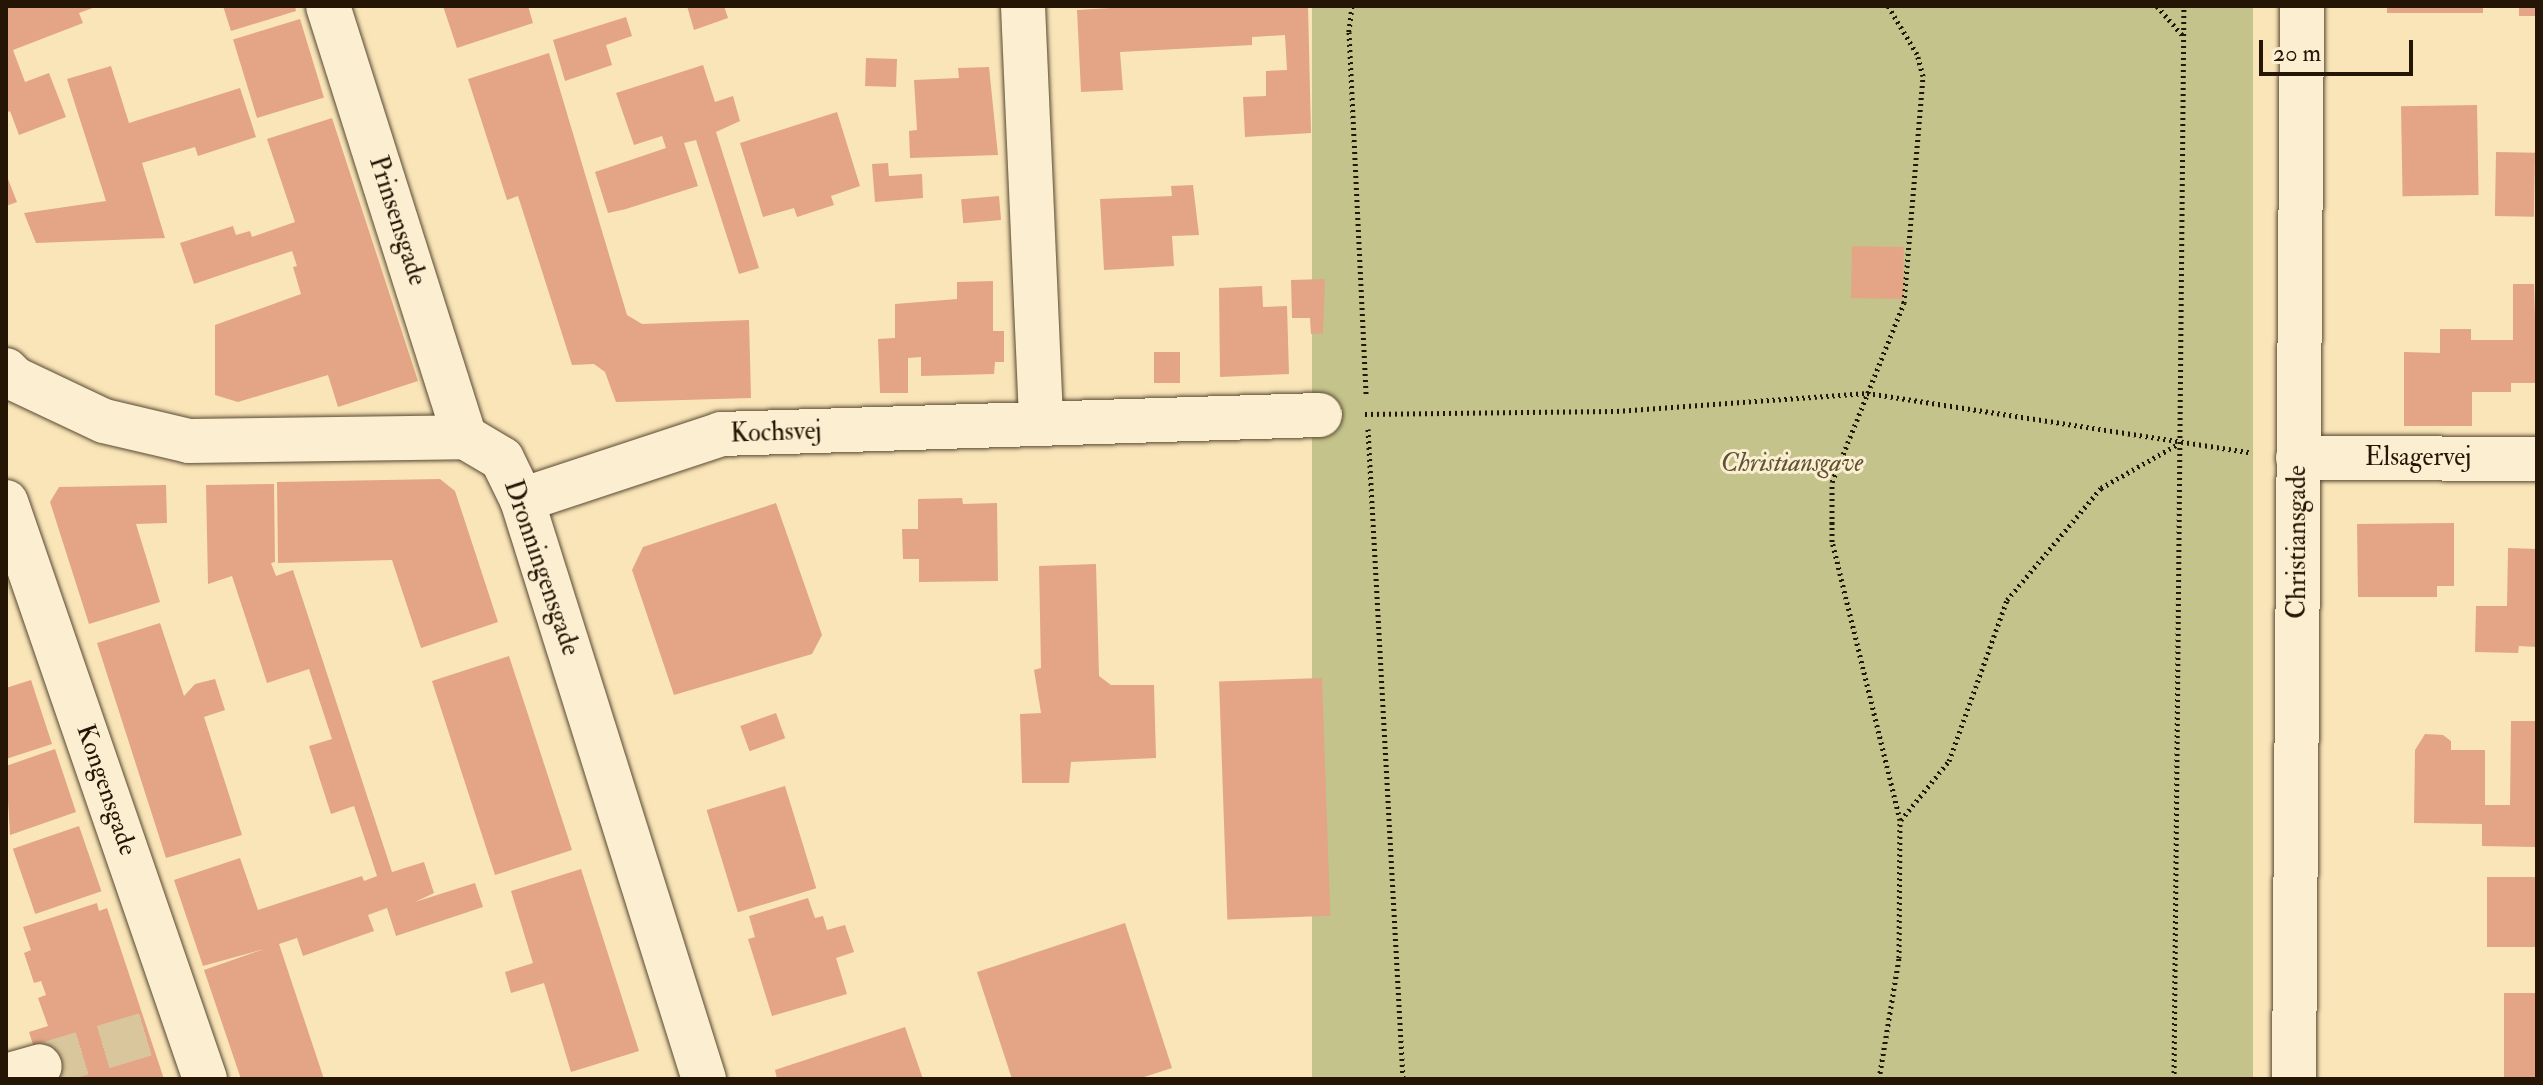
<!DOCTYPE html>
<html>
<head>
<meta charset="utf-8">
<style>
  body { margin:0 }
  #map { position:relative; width:2543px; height:1085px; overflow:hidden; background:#f9e5b8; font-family:"IM FELL Double Pica",serif }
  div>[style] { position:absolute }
  .green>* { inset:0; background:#c3c38b; transform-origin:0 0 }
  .building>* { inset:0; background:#e3a586; transform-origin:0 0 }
  .minor-tunnel>* { height:44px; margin-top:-22px; transform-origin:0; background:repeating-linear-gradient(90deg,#d9c69d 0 44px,transparent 0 66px) }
  .path>* { height:5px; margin-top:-2.5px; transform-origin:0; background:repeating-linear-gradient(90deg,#241505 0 2px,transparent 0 6px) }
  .roads { filter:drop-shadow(0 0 2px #594932) drop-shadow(0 0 2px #594932) }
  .minor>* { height:44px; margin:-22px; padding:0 22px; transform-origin:22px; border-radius:22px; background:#fbeed1 }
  span { translate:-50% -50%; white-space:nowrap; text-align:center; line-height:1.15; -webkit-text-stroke:6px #fbeed1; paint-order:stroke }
  .street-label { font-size:26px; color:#241505 }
  .park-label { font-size:26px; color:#5c5234; font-style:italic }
  .frame { position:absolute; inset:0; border:8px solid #241505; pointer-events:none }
  .scale { position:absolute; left:2259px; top:40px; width:154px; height:36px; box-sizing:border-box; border:4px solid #241505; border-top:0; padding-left:10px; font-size:24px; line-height:28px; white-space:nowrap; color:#241505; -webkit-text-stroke:6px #fbeed1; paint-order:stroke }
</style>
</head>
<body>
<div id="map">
  <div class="green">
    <i style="left:1312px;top:6px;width:941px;height:1074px"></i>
  </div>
  <div class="building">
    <i style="clip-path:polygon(6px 6px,98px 6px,79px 13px,83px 23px,13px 50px,25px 82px,49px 73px,66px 117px,19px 135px,10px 111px,6px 113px)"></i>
    <i style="clip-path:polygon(223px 6px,295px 6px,296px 11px,231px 31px)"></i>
    <i style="clip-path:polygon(443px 6px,528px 6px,533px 23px,457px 48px)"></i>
    <i style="clip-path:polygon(687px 6px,724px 6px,728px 18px,694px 30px)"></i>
    <i style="clip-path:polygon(1144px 6px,1308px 6px,1311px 133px,1245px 137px,1243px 97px,1266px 96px,1266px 71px,1287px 70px,1285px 35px,1252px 37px,1252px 45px,1120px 52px,1123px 90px,1081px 92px,1077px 10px)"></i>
    <i style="left:2387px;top:6px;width:96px;height:7px"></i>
    <i style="left:2519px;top:6px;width:18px;height:10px"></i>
    <i style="clip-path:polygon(626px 17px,632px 36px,606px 45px,612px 65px,565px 81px,553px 40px)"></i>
    <i style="left:300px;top:19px;width:82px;height:70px;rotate:73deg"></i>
    <i style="clip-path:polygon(549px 53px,627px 315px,642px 324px,749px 320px,751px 398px,616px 402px,605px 372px,594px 364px,572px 365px,518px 196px,507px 200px,468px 79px)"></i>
    <i style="left:866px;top:58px;width:31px;height:28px;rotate:2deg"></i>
    <i style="clip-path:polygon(703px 65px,715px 102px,733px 96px,740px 121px,716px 132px,759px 268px,739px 274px,696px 140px,684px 143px,698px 186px,626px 209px,608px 213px,595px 172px,666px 148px,662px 136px,634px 145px,616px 93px)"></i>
    <i style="clip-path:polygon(111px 66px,129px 123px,240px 88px,256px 137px,198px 156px,195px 147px,142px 163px,165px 238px,36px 243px,24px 213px,106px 201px,67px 79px)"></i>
    <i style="clip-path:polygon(989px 67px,998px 155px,910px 158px,909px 131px,917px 130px,914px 80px,959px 78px,958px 68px)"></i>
    <i style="left:2477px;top:105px;width:90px;height:76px;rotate:89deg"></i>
    <i style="clip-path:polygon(837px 112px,860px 186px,831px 196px,834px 205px,797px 217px,794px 208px,763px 217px,740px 143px)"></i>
    <i style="clip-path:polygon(332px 118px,418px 381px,338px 407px,328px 375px,238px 402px,215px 395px,215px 325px,301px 294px,293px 267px,297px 266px,292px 251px,194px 284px,180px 243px,233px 226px,236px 235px,250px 231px,252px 237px,295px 222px,267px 139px)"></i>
    <i style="left:2496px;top:152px;width:39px;height:64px;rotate:1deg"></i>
    <i style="clip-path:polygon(888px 163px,889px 176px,922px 174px,923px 198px,875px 202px,872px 164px)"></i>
    <i style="clip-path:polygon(6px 174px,17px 202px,6px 206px)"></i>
    <i style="clip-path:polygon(1193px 185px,1199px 235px,1172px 236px,1174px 266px,1104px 270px,1100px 199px,1172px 196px,1171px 186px)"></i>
    <i style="left:999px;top:196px;width:24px;height:38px;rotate:85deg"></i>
    <i style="left:1852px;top:246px;width:52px;height:52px;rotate:1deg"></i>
    <i style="clip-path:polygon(1325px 279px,1323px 333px,1311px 334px,1310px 318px,1292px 318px,1291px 280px)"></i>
    <i style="clip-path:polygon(993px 281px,993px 331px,1004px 331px,1004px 362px,995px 362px,994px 374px,921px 376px,921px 357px,908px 358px,908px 393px,880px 393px,878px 339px,895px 338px,895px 304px,957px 299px,957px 282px)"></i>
    <i style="clip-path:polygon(2513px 284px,2534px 284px,2537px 383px,2511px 383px,2511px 392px,2472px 392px,2472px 426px,2404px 426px,2404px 352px,2440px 353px,2440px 329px,2471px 329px,2471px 340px,2513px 340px)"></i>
    <i style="clip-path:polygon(1262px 286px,1263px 307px,1287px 306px,1289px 374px,1220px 377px,1219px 288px)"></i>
    <i style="left:1154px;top:352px;width:26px;height:31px"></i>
    <i style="clip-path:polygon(440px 479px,455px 491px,498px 622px,421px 648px,392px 560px,278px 563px,277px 482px)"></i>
    <i style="clip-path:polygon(274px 484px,275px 562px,271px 563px,276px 576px,293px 570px,392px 872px,424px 862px,434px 893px,415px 902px,475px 883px,483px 907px,396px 936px,387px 908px,368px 915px,374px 931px,303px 956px,297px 938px,279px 944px,324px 1079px,241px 1079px,204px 970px,264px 949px,203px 966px,174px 880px,240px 858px,258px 910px,362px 876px,364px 881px,377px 876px,354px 806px,331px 814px,309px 746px,332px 739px,309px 669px,267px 683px,232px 576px,208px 584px,206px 485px)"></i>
    <i style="clip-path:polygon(166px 485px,167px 523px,136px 524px,160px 602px,89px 624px,50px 502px,59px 487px)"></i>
    <i style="clip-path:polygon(962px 498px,963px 504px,997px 503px,998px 581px,919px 582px,919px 559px,903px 559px,902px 529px,918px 529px,918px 499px)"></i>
    <i style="clip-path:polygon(776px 503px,822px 635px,812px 654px,674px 695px,632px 570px,643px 547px)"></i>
    <i style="clip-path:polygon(2454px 523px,2454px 586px,2437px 586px,2437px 597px,2358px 597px,2357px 524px)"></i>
    <i style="clip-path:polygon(2508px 548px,2537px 549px,2537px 647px,2519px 646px,2518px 653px,2475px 652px,2476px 606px,2507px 606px)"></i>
    <i style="clip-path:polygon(1096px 564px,1099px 676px,1111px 685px,1154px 685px,1156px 758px,1071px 762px,1069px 783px,1022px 783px,1020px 714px,1041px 713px,1034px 670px,1041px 668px,1039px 566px)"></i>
    <i style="clip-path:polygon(160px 623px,184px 696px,195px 684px,215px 679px,225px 710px,204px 717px,242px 835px,166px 858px,97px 643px)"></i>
    <i style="left:509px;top:656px;width:204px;height:81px;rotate:72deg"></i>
    <i style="left:1322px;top:678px;width:238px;height:103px;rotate:88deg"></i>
    <i style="clip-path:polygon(31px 680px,52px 744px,6px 759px,6px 688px)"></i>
    <i style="left:776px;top:713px;width:27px;height:38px;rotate:70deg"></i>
    <i style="clip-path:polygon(2511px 721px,2536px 721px,2535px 847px,2482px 846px,2482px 824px,2414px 823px,2415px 750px,2425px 734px,2443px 735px,2451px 741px,2451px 750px,2485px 750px,2485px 805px,2510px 805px)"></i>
    <i style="clip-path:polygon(55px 749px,76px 812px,10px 835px,6px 766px)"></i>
    <i style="left:785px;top:786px;width:107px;height:82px;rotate:73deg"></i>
    <i style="left:79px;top:826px;width:69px;height:70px;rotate:71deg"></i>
    <i style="clip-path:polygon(581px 869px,639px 1051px,571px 1072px,544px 983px,511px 993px,505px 972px,533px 963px,511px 891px)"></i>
    <i style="left:2487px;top:877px;width:50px;height:70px"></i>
    <i style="clip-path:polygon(808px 898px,815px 918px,823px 916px,827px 930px,845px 925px,854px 952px,836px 958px,847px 994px,772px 1016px,748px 939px,755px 937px,749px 916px)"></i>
    <i style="clip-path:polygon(97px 903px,99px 911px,107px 908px,164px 1079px,44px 1079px,29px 1032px,48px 1026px,38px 998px,46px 995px,41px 981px,34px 983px,24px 953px,31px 950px,23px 927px)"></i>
    <i style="clip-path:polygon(1125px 923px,1172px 1068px,1138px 1079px,1012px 1079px,977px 972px)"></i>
    <i style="left:2504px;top:993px;width:33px;height:86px"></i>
    <i style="clip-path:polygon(905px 1027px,923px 1079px,777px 1079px,775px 1070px)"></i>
  </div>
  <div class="minor-tunnel">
    <i style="left:40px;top:1066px;width:115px;rotate:-16.7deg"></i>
  </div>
  <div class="path">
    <i style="left:1352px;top:6px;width:26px;rotate:97deg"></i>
    <i style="left:1349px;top:32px;width:363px;rotate:87.3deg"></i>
    <i style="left:2157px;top:6px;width:40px;rotate:49deg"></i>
    <i style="left:1365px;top:414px;width:252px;rotate:-0.7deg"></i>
    <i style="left:1617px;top:411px;width:251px;rotate:-4.1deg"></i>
    <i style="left:1867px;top:393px;width:387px;rotate:8.8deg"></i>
    <i style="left:1368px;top:429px;width:651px;rotate:86.92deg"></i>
    <i style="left:1901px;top:820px;width:76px;rotate:-50.9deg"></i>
    <i style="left:1949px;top:761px;width:171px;rotate:-70.2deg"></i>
    <i style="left:2007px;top:600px;width:146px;rotate:-50deg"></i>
    <i style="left:2101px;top:488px;width:89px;rotate:-29.7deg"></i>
    <i style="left:1879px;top:1079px;width:123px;rotate:-80.6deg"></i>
    <i style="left:1899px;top:958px;width:138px;rotate:-89.6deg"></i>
    <i style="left:1900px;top:820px;width:286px;rotate:-103.7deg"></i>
    <i style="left:1832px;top:542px;width:60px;rotate:-90deg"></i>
    <i style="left:1832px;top:482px;width:193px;rotate:-68.1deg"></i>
    <i style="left:1904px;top:303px;width:228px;rotate:-85.2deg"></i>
    <i style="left:1923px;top:76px;width:23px;rotate:-105deg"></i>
    <i style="left:1917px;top:54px;width:56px;rotate:-121.1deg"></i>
    <i style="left:2174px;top:1079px;width:1073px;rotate:-89.47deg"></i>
  </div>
  <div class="roads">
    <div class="minor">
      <i style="left:328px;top:6px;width:452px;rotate:72.4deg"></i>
      <i style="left:1023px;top:6px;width:418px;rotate:87.5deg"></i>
      <i style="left:6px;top:370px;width:13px;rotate:45deg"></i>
      <i style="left:15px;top:379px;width:98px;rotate:25.3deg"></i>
      <i style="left:104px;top:421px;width:87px;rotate:13.2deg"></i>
      <i style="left:189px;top:441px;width:276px;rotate:-0.8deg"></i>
      <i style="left:465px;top:437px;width:43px;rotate:30.7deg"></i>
      <i style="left:502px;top:459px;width:46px;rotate:64deg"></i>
      <i style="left:522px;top:500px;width:607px;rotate:72.55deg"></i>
      <i style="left:2298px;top:458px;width:239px;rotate:0.2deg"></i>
      <i style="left:522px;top:500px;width:210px;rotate:-18.3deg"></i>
      <i style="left:721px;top:434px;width:599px;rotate:-1.82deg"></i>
      <i style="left:6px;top:502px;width:610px;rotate:70.97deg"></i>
      <i style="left:6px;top:1076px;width:35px;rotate:-16deg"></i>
      <i style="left:2294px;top:1079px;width:1073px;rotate:-89.57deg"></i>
    </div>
  </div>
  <div class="street-label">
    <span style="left:397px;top:221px;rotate:72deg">Prinsensgade</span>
    <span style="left:776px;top:433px;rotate:-2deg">Kochsvej</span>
    <span style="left:2418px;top:458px">Elsagervej</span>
    <span style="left:2298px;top:542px;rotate:-90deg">Christiansgade</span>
    <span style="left:541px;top:568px;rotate:71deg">Dronningensgade</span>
    <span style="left:106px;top:790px;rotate:71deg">Kongensgade</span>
  </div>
  <div class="park-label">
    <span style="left:1792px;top:464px">Christiansgave</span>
  </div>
  <div class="frame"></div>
  <div class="scale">20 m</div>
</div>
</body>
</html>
